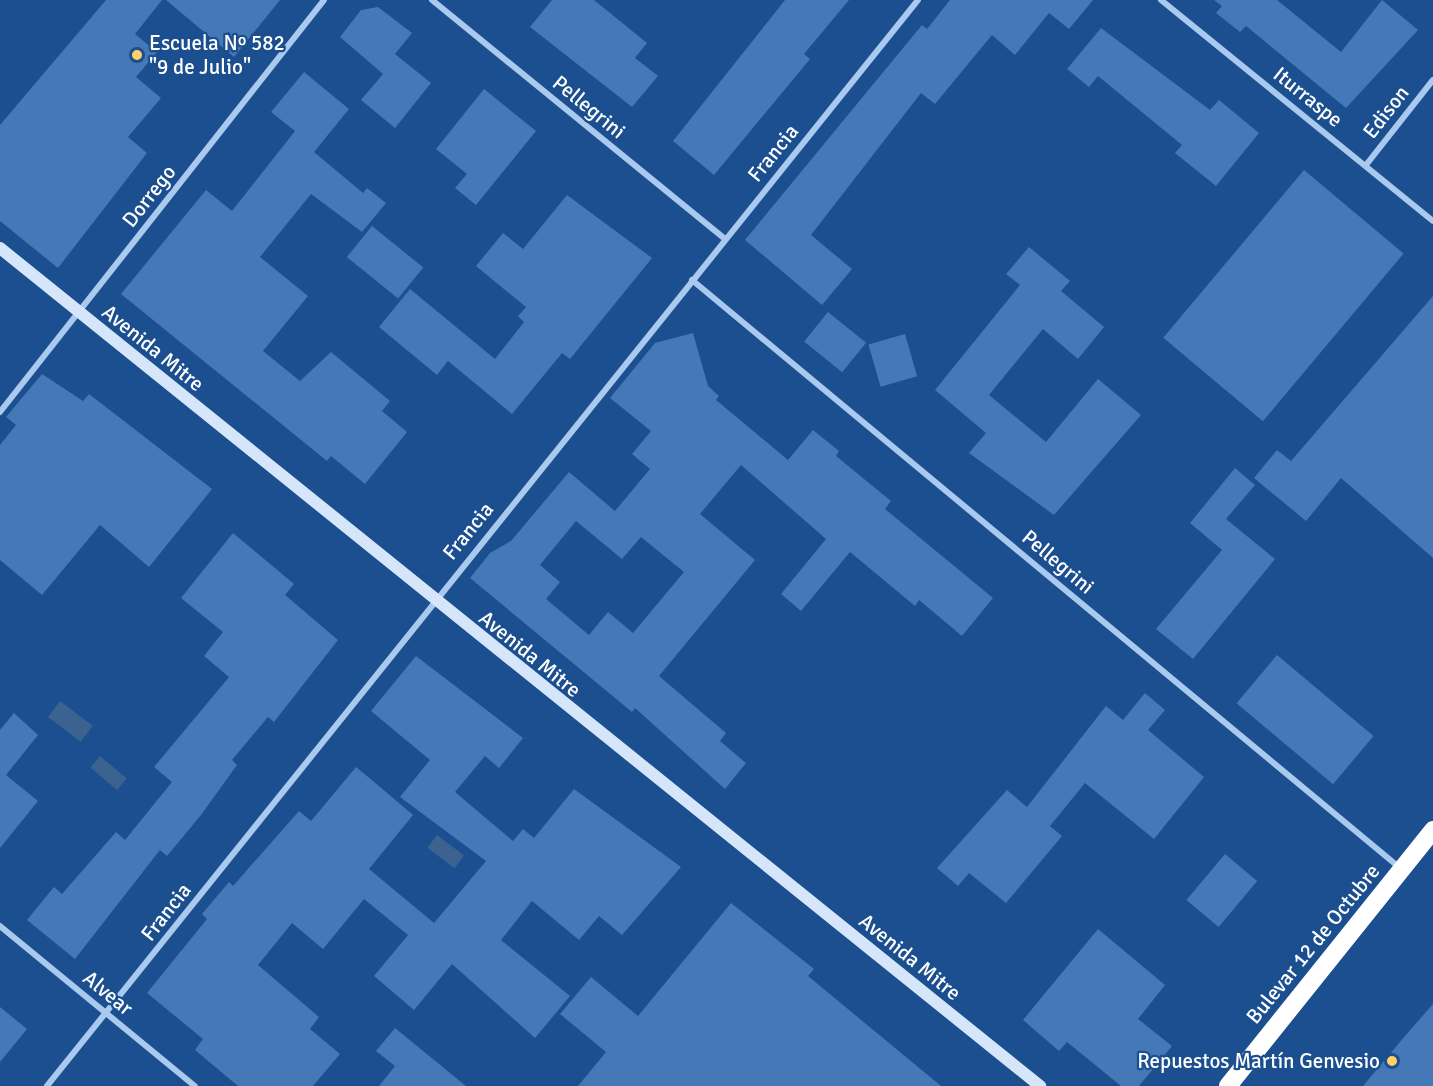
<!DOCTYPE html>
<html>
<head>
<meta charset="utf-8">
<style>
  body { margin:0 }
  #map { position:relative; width:1433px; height:1086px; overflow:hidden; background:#1b4f8f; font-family:Signika,sans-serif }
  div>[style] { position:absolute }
  .water>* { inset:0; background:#3c6290; transform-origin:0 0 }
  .building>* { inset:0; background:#4478b7; transform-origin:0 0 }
  .street>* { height:6px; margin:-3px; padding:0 3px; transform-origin:3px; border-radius:3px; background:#a9c9ee }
  .secondary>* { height:12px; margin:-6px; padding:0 6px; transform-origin:6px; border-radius:6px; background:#d6e6fa }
  .highway>* { height:18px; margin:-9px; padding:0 9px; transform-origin:9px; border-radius:9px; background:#fff }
  .dots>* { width:16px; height:16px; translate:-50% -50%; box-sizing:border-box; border:3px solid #1b4f8f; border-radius:50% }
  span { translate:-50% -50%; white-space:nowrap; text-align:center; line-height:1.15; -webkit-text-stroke:4.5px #1b4f8f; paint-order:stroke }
  .poi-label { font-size:21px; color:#fff }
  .left { translate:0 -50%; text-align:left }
  .right { translate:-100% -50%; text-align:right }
  .street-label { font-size:21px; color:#fff }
</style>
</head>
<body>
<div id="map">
  <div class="water">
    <i style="left:60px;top:701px;width:41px;height:20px;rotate:37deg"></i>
    <i style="left:100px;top:756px;width:35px;height:15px;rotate:40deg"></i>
    <i style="left:437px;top:835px;width:34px;height:16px;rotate:37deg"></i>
  </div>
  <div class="building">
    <i style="clip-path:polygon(106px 0,162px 0,135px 34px,157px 52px,136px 77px,161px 98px,128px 137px,147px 153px,58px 268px,0 221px,0 125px)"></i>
    <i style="clip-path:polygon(166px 0,280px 0,234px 57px)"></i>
    <i style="clip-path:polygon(552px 0,594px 0,647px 43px,635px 58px,658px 76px,632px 107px,530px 27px)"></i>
    <i style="clip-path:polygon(785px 0,849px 0,804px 54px,810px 59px,714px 175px,673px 141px)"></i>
    <i style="clip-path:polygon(950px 0,1093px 0,1069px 29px,1049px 13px,1015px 55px,992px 35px,935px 104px,921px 93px,811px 235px,852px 269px,822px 305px,745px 240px,922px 25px,927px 29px)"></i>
    <i style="clip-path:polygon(1214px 0,1277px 0,1341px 52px,1382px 0,1418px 30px,1346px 108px,1246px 26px,1240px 32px,1216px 13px,1222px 6px)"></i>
    <i style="clip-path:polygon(378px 7px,412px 33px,395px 54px,431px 83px,395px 128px,361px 100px,383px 74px,340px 37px,361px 10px)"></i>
    <i style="clip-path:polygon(1101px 28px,1210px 110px,1219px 100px,1259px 133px,1216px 186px,1175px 153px,1182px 145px,1098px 76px,1089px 87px,1067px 69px)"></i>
    <i style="clip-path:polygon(304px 72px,349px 109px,314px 152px,363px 193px,367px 188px,386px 203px,362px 232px,311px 194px,260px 257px,308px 296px,263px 351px,300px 381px,331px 352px,390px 401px,382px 411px,407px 432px,365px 484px,331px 456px,327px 461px,121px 294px,206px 190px,232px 211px,295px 131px,271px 112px)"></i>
    <i style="clip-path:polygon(484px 89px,536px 131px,476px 205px,455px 188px,467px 174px,436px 149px)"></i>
    <i style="left:1304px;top:170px;width:130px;height:219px;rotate:40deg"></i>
    <i style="clip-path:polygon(567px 195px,652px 258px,570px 359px,562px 353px,512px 414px,448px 361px,437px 375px,379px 327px,410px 289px,495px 359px,524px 322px,518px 316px,526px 307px,476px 266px,503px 233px,523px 249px)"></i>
    <i style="left:372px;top:226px;width:66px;height:40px;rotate:39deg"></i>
    <i style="clip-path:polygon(1029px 247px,1070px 281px,1061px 291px,1104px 327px,1078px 359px,1043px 329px,989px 395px,1046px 442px,1098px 379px,1141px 415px,1054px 515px,969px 453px,986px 433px,935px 390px,1020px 285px,1006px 274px)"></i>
    <i style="clip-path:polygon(1433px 296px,1433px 558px,1341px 478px,1306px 521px,1254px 478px,1277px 450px,1291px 461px)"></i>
    <i style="left:828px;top:312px;width:49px;height:38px;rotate:39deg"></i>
    <i style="clip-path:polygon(evenodd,693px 333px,708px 386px,719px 396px,716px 400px,788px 460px,813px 430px,839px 451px,836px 456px,891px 501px,885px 509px,993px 598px,962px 636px,919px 600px,915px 606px,850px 552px,801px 611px,781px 594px,826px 539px,741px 465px,700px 514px,755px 560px,659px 676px,726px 733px,720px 741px,746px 763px,725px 789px,635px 708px,632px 712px,470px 578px,490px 553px,511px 541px,569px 472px,615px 511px,650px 469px,632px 454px,651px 431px,610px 398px,655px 343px,693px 333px,576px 521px,622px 559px,641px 537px,684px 572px,633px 633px,608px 612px,589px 635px,546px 599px,560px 582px,540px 565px,576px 521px)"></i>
    <i style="left:905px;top:334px;width:44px;height:38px;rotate:74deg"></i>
    <i style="clip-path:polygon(42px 374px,83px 401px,89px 394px,212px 489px,149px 567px,100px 525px,42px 595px,0 560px,0 445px,16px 425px,6px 417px)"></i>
    <i style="clip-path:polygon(1235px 468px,1255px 485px,1226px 519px,1275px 559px,1193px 659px,1156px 629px,1222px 550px,1190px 523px)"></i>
    <i style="clip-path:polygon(233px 533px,294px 584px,285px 595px,338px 640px,274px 722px,268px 717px,232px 760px,237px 765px,201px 815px,167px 856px,160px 850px,75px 959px,27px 920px,54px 887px,62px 894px,116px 832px,125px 840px,172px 782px,154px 767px,229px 677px,204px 656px,223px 632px,181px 598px)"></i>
    <i style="left:1277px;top:655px;width:126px;height:63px;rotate:40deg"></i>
    <i style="clip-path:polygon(416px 656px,523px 738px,499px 768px,485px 756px,455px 792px,513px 841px,523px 829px,534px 838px,574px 789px,681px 867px,622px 935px,599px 916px,579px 940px,532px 901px,501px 940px,570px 996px,535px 1038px,452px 964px,414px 1010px,374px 976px,408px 935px,364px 899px,323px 949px,292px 923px,258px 965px,319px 1017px,310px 1029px,340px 1054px,313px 1086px,238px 1086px,195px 1050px,203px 1039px,147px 993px,207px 919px,202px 914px,229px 882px,233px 886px,299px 811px,311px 821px,356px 767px,379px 786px,413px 815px,369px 869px,434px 923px,486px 861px,400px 797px,430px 760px,371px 711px)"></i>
    <i style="clip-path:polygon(1145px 693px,1165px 710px,1148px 730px,1204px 777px,1154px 839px,1085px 783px,1050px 826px,1062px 836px,1006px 903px,969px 873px,958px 886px,937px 868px,1007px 790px,1027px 807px,1106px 706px,1123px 720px)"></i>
    <i style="clip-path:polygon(14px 713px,38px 735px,6px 775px,38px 801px,0 848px,0 730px)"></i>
    <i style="left:1225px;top:854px;width:42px;height:60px;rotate:40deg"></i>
    <i style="clip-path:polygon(731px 903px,814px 969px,808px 976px,941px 1086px,578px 1086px,606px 1052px,560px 1014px,591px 977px,638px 1016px)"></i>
    <i style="clip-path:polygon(1098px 929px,1165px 985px,1138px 1019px,1172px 1046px,1139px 1086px,1121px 1086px,1067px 1042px,1059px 1051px,1023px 1020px)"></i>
    <i style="clip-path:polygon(1433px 1004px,1433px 1086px,1363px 1086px,1405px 1036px)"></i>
    <i style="clip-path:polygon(0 1007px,27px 1029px,0 1062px)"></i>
    <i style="clip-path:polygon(395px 1028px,466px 1086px,379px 1086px,395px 1066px,376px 1051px)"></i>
  </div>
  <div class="street">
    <i style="left:432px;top:0;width:378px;rotate:39.2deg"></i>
    <i style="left:1161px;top:0;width:350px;rotate:39.1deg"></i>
    <i style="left:1366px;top:165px;width:108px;rotate:-51.8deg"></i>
    <i style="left:692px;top:280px;width:920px;rotate:39.71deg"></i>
    <i style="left:0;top:412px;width:524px;rotate:-51.82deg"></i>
    <i style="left:0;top:926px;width:252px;rotate:39.4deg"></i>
    <i style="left:47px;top:1086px;width:1392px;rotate:-51.27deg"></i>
  </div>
  <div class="secondary">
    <i style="left:0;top:248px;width:1336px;rotate:38.86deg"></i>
  </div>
  <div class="highway">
    <i style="left:1228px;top:1086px;width:328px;rotate:-51.3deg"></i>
  </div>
  <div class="dots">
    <i style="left:137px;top:55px;background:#ffd166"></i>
    <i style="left:1392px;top:1061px;background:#ffd166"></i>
  </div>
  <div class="poi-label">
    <span class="left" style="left:149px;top:55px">Escuela Nº 582<br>"9 de Julio"</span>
    <span class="right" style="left:1380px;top:1061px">Repuestos Martín Genvesio</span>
  </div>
  <div class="street-label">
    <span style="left:1308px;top:97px;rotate:39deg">Iturraspe</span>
    <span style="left:589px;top:107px;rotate:39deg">Pellegrini</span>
    <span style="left:1386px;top:112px;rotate:-52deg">Edison</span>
    <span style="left:773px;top:153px;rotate:-51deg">Francia</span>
    <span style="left:149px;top:196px;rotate:-52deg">Dorrego</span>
    <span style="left:153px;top:348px;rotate:39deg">Avenida Mitre</span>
    <span style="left:468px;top:531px;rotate:-51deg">Francia</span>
    <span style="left:1058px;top:562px;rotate:40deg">Pellegrini</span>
    <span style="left:530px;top:654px;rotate:39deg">Avenida Mitre</span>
    <span style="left:166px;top:912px;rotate:-52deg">Francia</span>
    <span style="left:1313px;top:944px;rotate:-51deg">Bulevar 12 de Octubre</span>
    <span style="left:910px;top:957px;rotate:39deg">Avenida Mitre</span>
    <span style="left:108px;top:993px;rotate:39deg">Alvear</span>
  </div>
</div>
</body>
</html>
